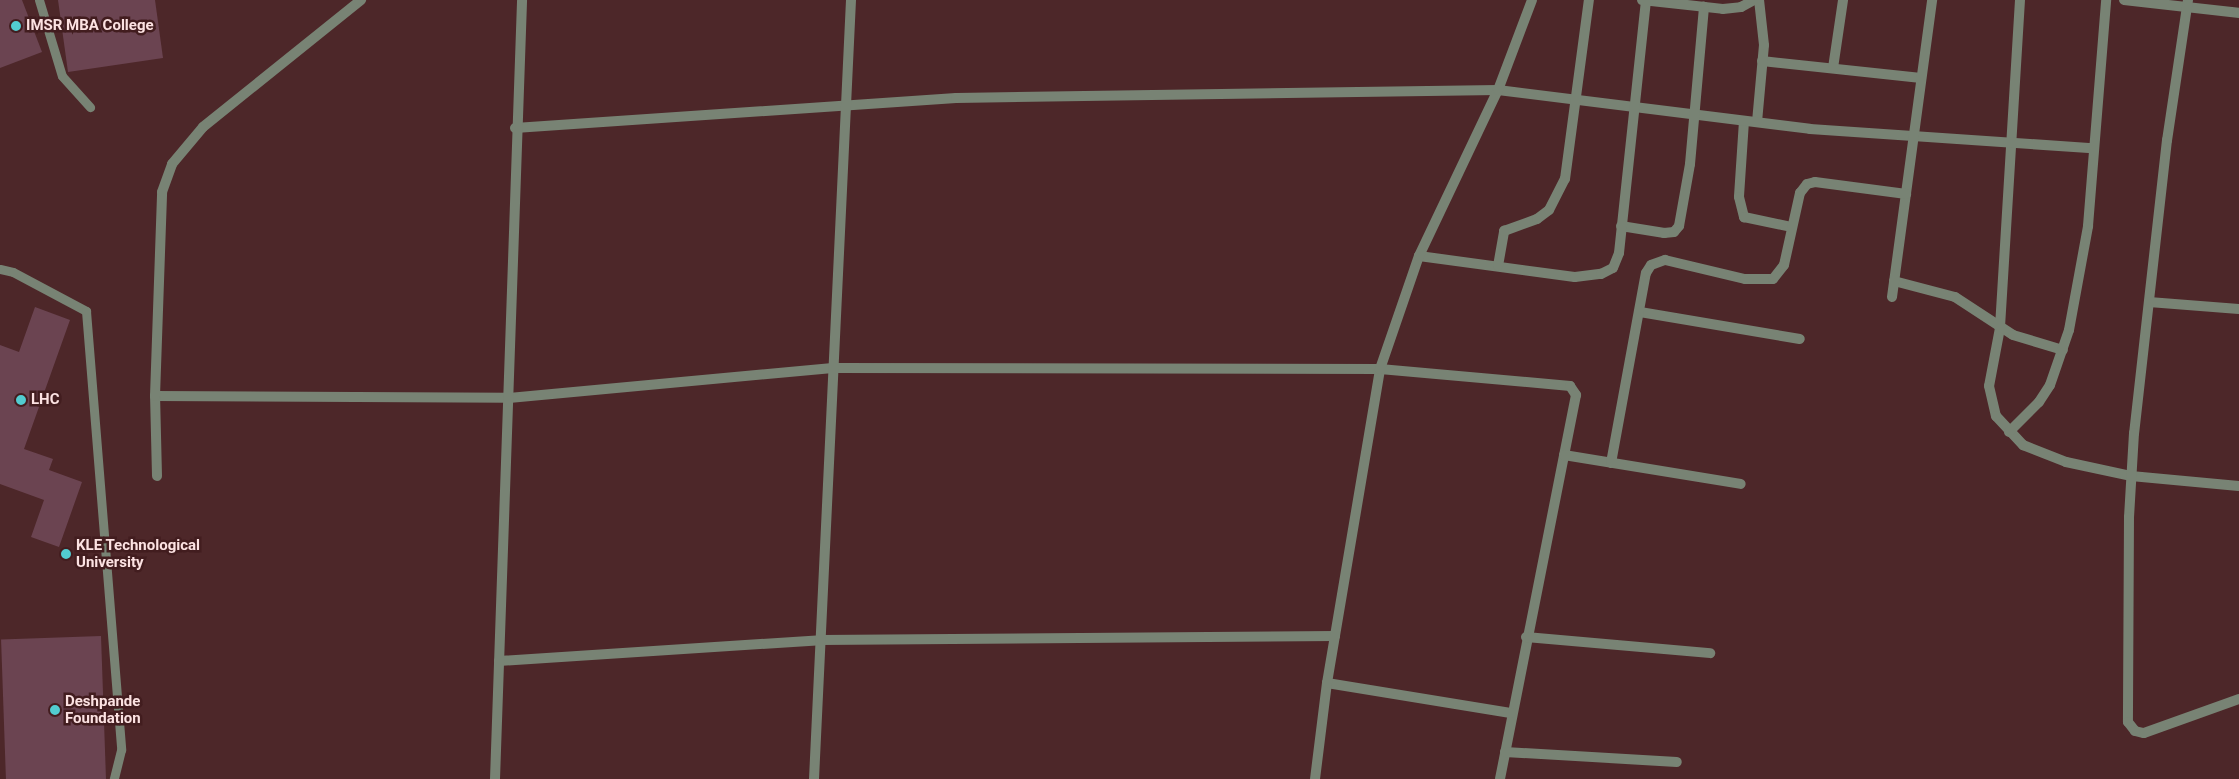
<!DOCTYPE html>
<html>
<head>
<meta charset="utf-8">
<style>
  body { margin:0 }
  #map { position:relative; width:2239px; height:779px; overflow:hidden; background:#4d2729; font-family:Roboto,sans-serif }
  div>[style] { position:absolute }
  .building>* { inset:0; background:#6b4451; transform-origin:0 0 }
  .service>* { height:9px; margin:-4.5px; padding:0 4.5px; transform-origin:4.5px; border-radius:4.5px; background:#788374 }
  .minor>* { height:10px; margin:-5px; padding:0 5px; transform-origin:5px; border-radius:5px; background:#788374 }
  .dots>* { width:14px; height:14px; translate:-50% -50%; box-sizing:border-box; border:2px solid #421d1f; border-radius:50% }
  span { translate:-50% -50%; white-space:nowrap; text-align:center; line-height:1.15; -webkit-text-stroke:5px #421d1f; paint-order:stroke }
  .poi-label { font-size:15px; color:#fce2e2; font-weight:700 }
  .left { translate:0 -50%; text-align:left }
</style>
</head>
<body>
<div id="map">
  <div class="building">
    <i style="clip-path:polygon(0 0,22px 0,42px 52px,0 68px)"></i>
    <i style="clip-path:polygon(58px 0,155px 0,163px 58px,68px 72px)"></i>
    <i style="clip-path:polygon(35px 307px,70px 320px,24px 449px,53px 459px,49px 470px,82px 482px,59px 547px,31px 537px,44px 500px,0 484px,0 345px,19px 352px)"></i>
    <i style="left:101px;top:636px;width:143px;height:100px;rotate:88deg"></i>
  </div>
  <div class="service">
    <i style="left:39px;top:0;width:79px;rotate:73.2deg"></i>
    <i style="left:62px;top:76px;width:42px;rotate:47.9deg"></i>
    <i style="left:0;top:269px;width:13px;rotate:13deg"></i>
    <i style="left:13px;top:272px;width:83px;rotate:28.1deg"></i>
    <i style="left:86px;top:311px;width:440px;rotate:85.4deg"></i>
    <i style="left:121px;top:750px;width:30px;rotate:104deg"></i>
  </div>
  <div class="minor">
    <i style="left:1642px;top:0;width:81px;rotate:6.3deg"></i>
    <i style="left:1723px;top:9px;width:18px;rotate:-6deg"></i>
    <i style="left:1741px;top:7px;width:15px;rotate:-28deg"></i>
    <i style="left:2020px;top:0;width:329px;rotate:93.5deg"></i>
    <i style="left:2000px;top:328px;width:59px;rotate:100.7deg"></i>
    <i style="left:1989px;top:386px;width:31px;rotate:77deg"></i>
    <i style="left:1996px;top:416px;width:40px;rotate:47deg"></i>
    <i style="left:2023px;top:445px;width:46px;rotate:21.6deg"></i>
    <i style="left:2066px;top:462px;width:66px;rotate:12.2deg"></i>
    <i style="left:2131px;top:476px;width:108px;rotate:5.3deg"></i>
    <i style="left:2124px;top:0;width:116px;rotate:6.4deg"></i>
    <i style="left:2188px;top:0;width:142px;rotate:98.5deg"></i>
    <i style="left:2167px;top:140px;width:295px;rotate:96.4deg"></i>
    <i style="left:2134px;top:433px;width:84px;rotate:93.4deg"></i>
    <i style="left:2129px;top:517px;width:205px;rotate:90.3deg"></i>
    <i style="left:2128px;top:722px;width:11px;rotate:52deg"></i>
    <i style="left:2135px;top:731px;width:9px;rotate:13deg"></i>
    <i style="left:2144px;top:733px;width:101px;rotate:-19.7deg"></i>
    <i style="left:1762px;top:61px;width:160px;rotate:6.1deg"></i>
    <i style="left:1833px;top:68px;width:69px;rotate:-81.6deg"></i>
    <i style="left:1744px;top:121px;width:76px;rotate:93.8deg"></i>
    <i style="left:1739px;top:197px;width:21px;rotate:76deg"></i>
    <i style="left:1744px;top:217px;width:48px;rotate:12deg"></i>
    <i style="left:1757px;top:122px;width:77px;rotate:-84.8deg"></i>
    <i style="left:1764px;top:45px;width:45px;rotate:-96.3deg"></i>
    <i style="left:515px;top:128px;width:442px;rotate:-3.9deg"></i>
    <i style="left:956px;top:98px;width:542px;rotate:-0.85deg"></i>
    <i style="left:1498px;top:90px;width:314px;rotate:7.1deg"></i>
    <i style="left:1810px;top:129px;width:283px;rotate:3.9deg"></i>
    <i style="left:1621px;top:226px;width:44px;rotate:9.2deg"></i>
    <i style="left:1664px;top:233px;width:10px;rotate:-6deg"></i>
    <i style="left:1674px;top:232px;width:8px;rotate:-50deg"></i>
    <i style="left:1679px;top:226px;width:63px;rotate:-79.9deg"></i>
    <i style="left:1690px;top:164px;width:158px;rotate:-84.9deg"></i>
    <i style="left:1419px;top:256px;width:157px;rotate:7.7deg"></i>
    <i style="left:1575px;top:277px;width:26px;rotate:-7deg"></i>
    <i style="left:1601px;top:274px;width:13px;rotate:-27deg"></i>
    <i style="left:1613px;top:268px;width:16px;rotate:-68deg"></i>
    <i style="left:1619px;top:253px;width:253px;rotate:-83.9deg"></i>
    <i style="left:1498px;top:266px;width:36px;rotate:-80deg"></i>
    <i style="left:1504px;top:231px;width:35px;rotate:-20deg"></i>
    <i style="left:1537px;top:219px;width:15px;rotate:-37deg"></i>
    <i style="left:1549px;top:210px;width:35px;rotate:-63deg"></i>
    <i style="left:1565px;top:179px;width:181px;rotate:-82.4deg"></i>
    <i style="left:1894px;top:281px;width:63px;rotate:14.7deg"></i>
    <i style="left:1955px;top:297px;width:69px;rotate:33.2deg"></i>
    <i style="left:2013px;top:335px;width:52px;rotate:16.7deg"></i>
    <i style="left:1892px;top:297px;width:300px;rotate:-82.3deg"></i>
    <i style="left:2149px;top:302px;width:90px;rotate:4.4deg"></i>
    <i style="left:1640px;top:312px;width:162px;rotate:9.6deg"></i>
    <i style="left:155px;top:396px;width:354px;rotate:0.3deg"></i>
    <i style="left:509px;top:398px;width:325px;rotate:-5.3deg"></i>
    <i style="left:833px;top:368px;width:547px;rotate:0.1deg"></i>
    <i style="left:1380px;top:369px;width:191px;rotate:5.1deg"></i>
    <i style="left:1570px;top:386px;width:11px;rotate:56deg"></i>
    <i style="left:1576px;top:395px;width:391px;rotate:101.2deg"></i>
    <i style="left:2009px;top:432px;width:42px;rotate:-45deg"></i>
    <i style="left:2039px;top:402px;width:20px;rotate:-57deg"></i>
    <i style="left:2050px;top:385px;width:58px;rotate:-70.9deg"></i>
    <i style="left:2069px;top:330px;width:106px;rotate:-79.6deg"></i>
    <i style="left:2088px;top:226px;width:227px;rotate:-85.4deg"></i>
    <i style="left:1564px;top:455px;width:179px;rotate:9.3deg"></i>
    <i style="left:1611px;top:463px;width:193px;rotate:-79.6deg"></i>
    <i style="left:1646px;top:273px;width:9px;rotate:-58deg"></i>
    <i style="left:1651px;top:265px;width:15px;rotate:-20deg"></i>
    <i style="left:1665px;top:260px;width:82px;rotate:13.4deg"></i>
    <i style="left:1745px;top:279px;width:28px"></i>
    <i style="left:1773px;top:279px;width:18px;rotate:-52deg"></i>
    <i style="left:1784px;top:265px;width:74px;rotate:-77.5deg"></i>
    <i style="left:1800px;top:193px;width:11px;rotate:-52deg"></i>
    <i style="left:1807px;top:184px;width:8px;rotate:-14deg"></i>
    <i style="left:1815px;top:182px;width:92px;rotate:7.5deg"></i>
    <i style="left:157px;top:476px;width:80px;rotate:-91.4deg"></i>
    <i style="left:155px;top:396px;width:204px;rotate:-88deg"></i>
    <i style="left:162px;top:192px;width:30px;rotate:-70deg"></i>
    <i style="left:172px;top:164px;width:48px;rotate:-50deg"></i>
    <i style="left:203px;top:127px;width:203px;rotate:-38.8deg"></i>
    <i style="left:1526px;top:637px;width:185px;rotate:5deg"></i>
    <i style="left:499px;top:661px;width:322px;rotate:-3.7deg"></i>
    <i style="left:820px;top:640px;width:515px;rotate:-0.45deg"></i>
    <i style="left:1327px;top:683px;width:186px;rotate:9.3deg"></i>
    <i style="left:1505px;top:752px;width:172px;rotate:3.3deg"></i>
    <i style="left:495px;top:779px;width:779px;rotate:-88.01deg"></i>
    <i style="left:814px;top:779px;width:780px;rotate:-87.28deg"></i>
    <i style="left:1315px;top:779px;width:97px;rotate:-82.9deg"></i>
    <i style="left:1327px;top:683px;width:318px;rotate:-80.4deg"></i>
    <i style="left:1380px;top:369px;width:120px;rotate:-71deg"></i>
    <i style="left:1419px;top:256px;width:184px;rotate:-64.6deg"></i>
    <i style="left:1498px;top:90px;width:96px;rotate:-69.3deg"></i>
  </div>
  <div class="dots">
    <i style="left:16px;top:26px;background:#52ccd0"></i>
    <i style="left:21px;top:400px;background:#52ccd0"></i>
    <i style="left:66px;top:554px;background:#52ccd0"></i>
    <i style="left:55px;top:710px;background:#52ccd0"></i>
  </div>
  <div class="poi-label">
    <span class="left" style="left:26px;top:26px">IMSR MBA College</span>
    <span class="left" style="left:31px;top:400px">LHC</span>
    <span class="left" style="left:76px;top:554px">KLE Technological<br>University</span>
    <span class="left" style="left:65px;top:710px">Deshpande<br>Foundation</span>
  </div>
</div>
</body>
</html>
